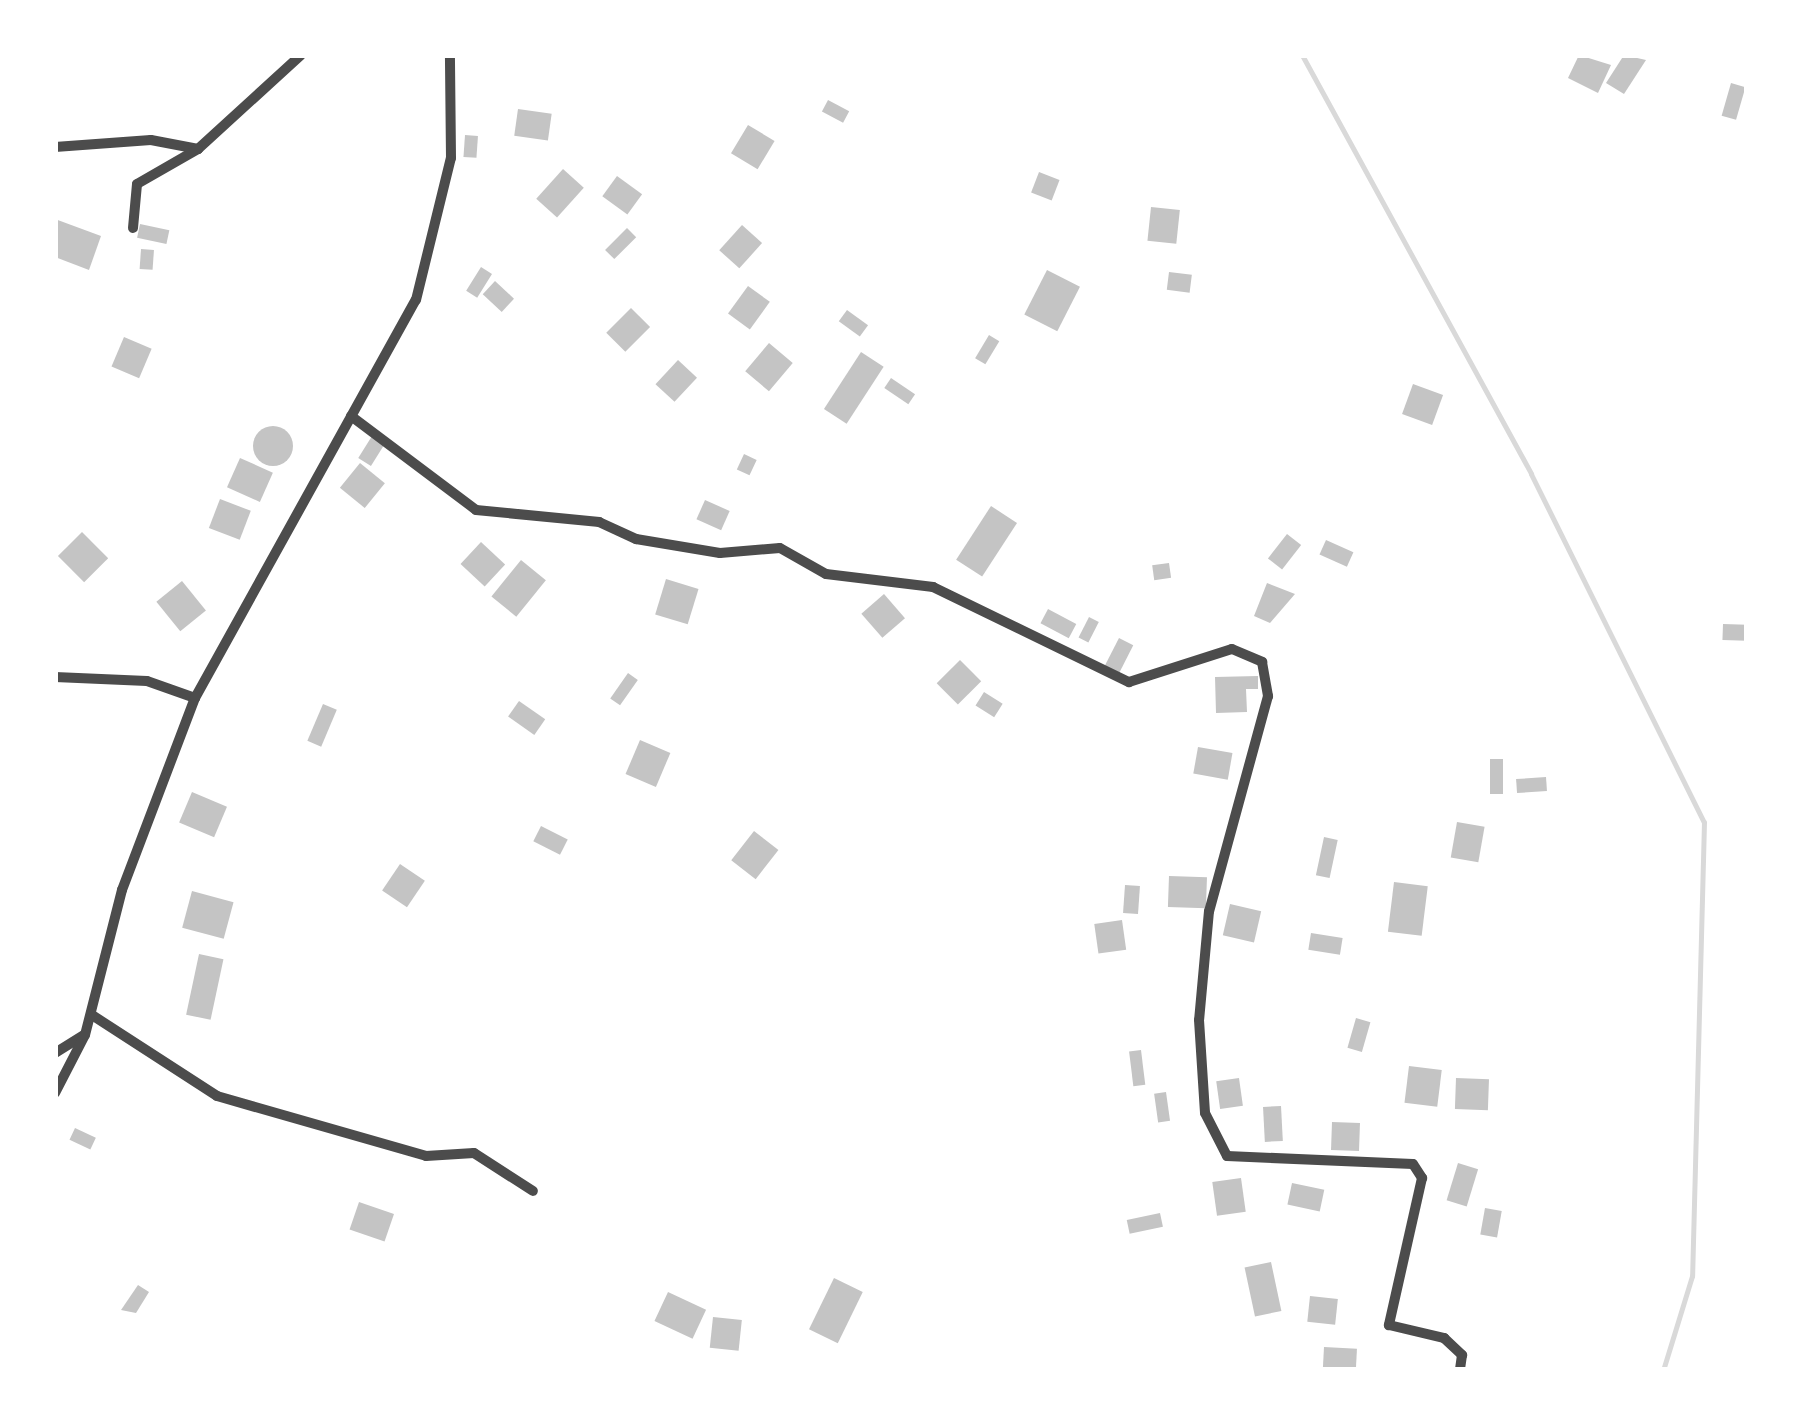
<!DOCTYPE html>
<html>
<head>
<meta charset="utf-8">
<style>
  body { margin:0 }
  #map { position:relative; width:1802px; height:1425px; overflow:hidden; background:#fff; font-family:"Public Sans",sans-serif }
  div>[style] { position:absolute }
  .stream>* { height:5px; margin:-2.5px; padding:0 2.5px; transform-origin:2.5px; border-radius:2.5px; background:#d9d9d9 }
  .building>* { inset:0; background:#c4c4c4; transform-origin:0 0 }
  .round { border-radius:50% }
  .minor>* { height:10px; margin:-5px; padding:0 5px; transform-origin:5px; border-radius:5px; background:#4c4c4c }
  span { translate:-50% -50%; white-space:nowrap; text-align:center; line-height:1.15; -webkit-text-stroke:8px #fff; paint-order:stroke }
  .frame { position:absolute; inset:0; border:58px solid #fff; pointer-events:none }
</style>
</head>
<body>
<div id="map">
  <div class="stream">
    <i style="left:1302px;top:55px;width:477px;rotate:61.3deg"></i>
    <i style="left:1531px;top:474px;width:389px;rotate:63.6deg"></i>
    <i style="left:1704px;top:822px;width:454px;rotate:91.5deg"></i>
    <i style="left:1692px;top:1276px;width:98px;rotate:107.1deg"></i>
  </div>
  <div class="building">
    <i style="clip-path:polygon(1579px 55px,1611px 65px,1598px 93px,1568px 78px)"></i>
    <i style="clip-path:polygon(1624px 55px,1646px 60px,1624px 94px,1606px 83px)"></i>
    <i style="left:1731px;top:83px;width:15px;height:34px;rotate:16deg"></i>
    <i style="left:828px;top:100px;width:24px;height:13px;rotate:28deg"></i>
    <i style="left:518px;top:109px;width:34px;height:27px;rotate:8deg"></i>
    <i style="left:748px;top:125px;width:31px;height:33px;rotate:31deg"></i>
    <i style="left:465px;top:135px;width:13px;height:22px;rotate:4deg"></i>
    <i style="left:563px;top:169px;width:28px;height:40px;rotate:42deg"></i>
    <i style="left:1039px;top:172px;width:22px;height:22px;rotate:21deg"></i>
    <i style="left:617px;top:176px;width:31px;height:25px;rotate:36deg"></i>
    <i style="left:1151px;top:207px;width:29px;height:34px;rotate:6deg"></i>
    <i style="clip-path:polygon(55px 219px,101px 236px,89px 270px,55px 257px)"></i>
    <i style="left:140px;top:224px;width:30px;height:14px;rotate:12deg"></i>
    <i style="left:742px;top:225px;width:27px;height:34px;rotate:42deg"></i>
    <i style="left:627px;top:228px;width:13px;height:31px;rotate:45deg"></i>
    <i style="left:141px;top:249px;width:13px;height:20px;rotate:4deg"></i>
    <i style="left:481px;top:267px;width:13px;height:28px;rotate:32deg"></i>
    <i style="left:1047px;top:270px;width:37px;height:50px;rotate:27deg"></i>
    <i style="left:1169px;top:272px;width:23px;height:18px;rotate:7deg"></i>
    <i style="left:495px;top:281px;width:26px;height:18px;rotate:43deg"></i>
    <i style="left:748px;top:286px;width:27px;height:34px;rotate:36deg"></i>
    <i style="left:631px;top:308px;width:27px;height:35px;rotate:45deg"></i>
    <i style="left:847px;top:310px;width:26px;height:14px;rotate:36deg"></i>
    <i style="left:989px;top:335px;width:12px;height:27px;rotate:31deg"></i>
    <i style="left:124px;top:337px;width:30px;height:32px;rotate:23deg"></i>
    <i style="left:769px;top:343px;width:31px;height:37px;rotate:40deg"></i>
    <i style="left:861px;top:352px;width:27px;height:68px;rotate:33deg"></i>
    <i style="left:678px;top:360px;width:26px;height:33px;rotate:43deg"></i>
    <i style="left:891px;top:378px;width:29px;height:12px;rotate:34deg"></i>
    <i style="left:1413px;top:384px;width:32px;height:32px;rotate:20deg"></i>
    <i class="round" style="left:253px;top:426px;width:40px;height:40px"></i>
    <i style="left:372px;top:436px;width:15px;height:26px;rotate:32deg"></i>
    <i style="left:744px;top:454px;width:14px;height:17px;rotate:25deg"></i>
    <i style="left:240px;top:458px;width:36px;height:32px;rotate:24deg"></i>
    <i style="left:360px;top:463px;width:32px;height:32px;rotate:39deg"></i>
    <i style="left:220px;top:499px;width:33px;height:31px;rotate:21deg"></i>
    <i style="left:705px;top:500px;width:27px;height:21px;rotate:24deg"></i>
    <i style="left:991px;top:506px;width:31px;height:64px;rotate:33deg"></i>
    <i style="left:82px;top:532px;width:37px;height:34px;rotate:45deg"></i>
    <i style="left:1287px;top:534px;width:18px;height:31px;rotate:38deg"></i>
    <i style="left:1326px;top:540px;width:30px;height:16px;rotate:24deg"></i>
    <i style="left:481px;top:542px;width:33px;height:30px;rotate:43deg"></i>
    <i style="left:521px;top:560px;width:32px;height:47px;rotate:39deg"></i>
    <i style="left:1169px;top:563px;width:15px;height:17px;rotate:82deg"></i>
    <i style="left:666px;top:579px;width:34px;height:37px;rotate:17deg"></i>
    <i style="left:182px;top:581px;width:38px;height:33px;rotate:51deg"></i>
    <i style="clip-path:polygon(1267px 583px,1295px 594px,1270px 623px,1254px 616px)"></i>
    <i style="left:884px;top:594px;width:32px;height:30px;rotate:49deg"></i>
    <i style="left:1048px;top:609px;width:32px;height:16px;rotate:28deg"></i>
    <i style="left:1089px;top:617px;width:11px;height:23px;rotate:27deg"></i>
    <i style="left:1723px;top:624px;width:24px;height:16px;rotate:2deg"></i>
    <i style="left:1119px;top:638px;width:16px;height:31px;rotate:27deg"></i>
    <i style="left:960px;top:660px;width:30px;height:33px;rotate:45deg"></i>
    <i style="left:628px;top:673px;width:12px;height:31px;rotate:35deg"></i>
    <i style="clip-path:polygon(1258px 676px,1258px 689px,1246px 689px,1247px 712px,1216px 713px,1215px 677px)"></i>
    <i style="left:984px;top:692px;width:22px;height:16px;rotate:32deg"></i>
    <i style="left:519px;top:701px;width:32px;height:19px;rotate:35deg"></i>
    <i style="left:323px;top:704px;width:15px;height:40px;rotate:23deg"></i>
    <i style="left:640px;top:740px;width:33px;height:37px;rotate:23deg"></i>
    <i style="left:1198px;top:747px;width:35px;height:27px;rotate:10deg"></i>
    <i style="left:1490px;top:759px;width:13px;height:35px"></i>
    <i style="left:1546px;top:777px;width:14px;height:30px;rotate:86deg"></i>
    <i style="left:192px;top:792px;width:38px;height:33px;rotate:23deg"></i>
    <i style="left:1457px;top:822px;width:28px;height:36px;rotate:10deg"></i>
    <i style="left:541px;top:826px;width:30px;height:17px;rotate:27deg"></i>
    <i style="left:754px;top:831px;width:31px;height:37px;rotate:38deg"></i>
    <i style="left:1324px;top:837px;width:14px;height:39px;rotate:12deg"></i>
    <i style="left:400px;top:864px;width:30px;height:32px;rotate:34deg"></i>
    <i style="left:1169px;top:876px;width:38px;height:31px;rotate:2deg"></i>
    <i style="left:1394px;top:882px;width:34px;height:50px;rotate:7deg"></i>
    <i style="left:1125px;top:885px;width:15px;height:28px;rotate:4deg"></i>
    <i style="left:192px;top:891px;width:43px;height:38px;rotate:15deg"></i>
    <i style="left:1230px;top:904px;width:32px;height:32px;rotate:13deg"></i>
    <i style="left:1122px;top:920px;width:30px;height:28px;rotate:82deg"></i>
    <i style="left:1311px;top:933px;width:32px;height:17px;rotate:9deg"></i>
    <i style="left:199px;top:954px;width:25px;height:62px;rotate:12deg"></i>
    <i style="left:1356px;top:1018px;width:15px;height:31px;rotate:16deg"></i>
    <i style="left:1141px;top:1050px;width:35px;height:12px;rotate:83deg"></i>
    <i style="left:1409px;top:1066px;width:33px;height:37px;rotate:7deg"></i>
    <i style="left:1239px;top:1078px;width:28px;height:23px;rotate:82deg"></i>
    <i style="left:1456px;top:1078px;width:33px;height:31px;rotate:2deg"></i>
    <i style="left:1166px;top:1092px;width:29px;height:12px;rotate:82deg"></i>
    <i style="left:1281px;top:1106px;width:35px;height:18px;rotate:87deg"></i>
    <i style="left:1332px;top:1122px;width:28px;height:28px;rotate:2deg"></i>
    <i style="left:75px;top:1128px;width:23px;height:13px;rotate:25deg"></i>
    <i style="left:1458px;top:1163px;width:21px;height:39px;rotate:17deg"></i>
    <i style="left:1241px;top:1178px;width:34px;height:29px;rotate:82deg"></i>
    <i style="left:1292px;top:1183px;width:33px;height:22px;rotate:12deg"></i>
    <i style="left:359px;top:1202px;width:37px;height:29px;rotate:19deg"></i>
    <i style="left:1485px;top:1208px;width:17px;height:27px;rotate:10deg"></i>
    <i style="left:1160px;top:1213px;width:14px;height:34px;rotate:78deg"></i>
    <i style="left:1271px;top:1262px;width:50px;height:27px;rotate:78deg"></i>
    <i style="left:834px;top:1278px;width:32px;height:57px;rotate:26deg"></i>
    <i style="clip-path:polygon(138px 1285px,149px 1292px,136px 1313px,121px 1310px)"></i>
    <i style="left:668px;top:1292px;width:42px;height:32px;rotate:25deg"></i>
    <i style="left:1310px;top:1296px;width:28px;height:26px;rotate:6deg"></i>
    <i style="left:713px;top:1317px;width:29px;height:31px;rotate:6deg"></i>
    <i style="left:1324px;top:1347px;width:33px;height:23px;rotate:3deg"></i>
  </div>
  <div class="minor">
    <i style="left:55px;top:147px;width:96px;rotate:-4.2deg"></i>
    <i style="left:151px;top:140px;width:48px;rotate:10.8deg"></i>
    <i style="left:198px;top:149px;width:139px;rotate:-42.4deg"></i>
    <i style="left:133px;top:228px;width:44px;rotate:-84.8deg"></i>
    <i style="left:137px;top:184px;width:70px;rotate:-29.8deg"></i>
    <i style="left:351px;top:416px;width:156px;rotate:36.9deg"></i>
    <i style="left:476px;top:510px;width:124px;rotate:5.6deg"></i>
    <i style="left:599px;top:522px;width:41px;rotate:24.7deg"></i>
    <i style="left:636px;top:539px;width:85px;rotate:9.5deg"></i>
    <i style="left:720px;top:553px;width:60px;rotate:-4.8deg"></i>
    <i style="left:780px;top:548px;width:53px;rotate:29.5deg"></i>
    <i style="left:826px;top:574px;width:108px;rotate:6.9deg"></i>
    <i style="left:933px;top:587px;width:218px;rotate:25.9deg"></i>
    <i style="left:1129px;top:682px;width:108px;rotate:-17.8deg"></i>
    <i style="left:1232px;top:649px;width:33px;rotate:23deg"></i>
    <i style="left:1262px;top:662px;width:35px;rotate:80deg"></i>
    <i style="left:1268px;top:696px;width:223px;rotate:105.3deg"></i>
    <i style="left:1209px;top:911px;width:109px;rotate:95.2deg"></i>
    <i style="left:1199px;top:1020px;width:93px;rotate:86.3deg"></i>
    <i style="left:1205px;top:1113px;width:48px;rotate:62.9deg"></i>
    <i style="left:1227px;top:1156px;width:186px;rotate:2.5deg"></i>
    <i style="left:1413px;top:1164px;width:17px;rotate:57deg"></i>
    <i style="left:1422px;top:1178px;width:151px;rotate:102.7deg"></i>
    <i style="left:1389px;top:1325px;width:57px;rotate:13.3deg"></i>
    <i style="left:1444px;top:1338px;width:25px;rotate:43deg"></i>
    <i style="left:1462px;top:1355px;width:15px;rotate:98deg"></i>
    <i style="left:55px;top:677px;width:92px;rotate:2.5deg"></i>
    <i style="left:147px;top:681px;width:51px;rotate:19.5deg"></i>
    <i style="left:92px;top:1015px;width:149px;rotate:32.9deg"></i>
    <i style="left:217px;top:1096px;width:217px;rotate:16deg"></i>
    <i style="left:426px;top:1156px;width:48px;rotate:-3.6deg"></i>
    <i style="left:474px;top:1153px;width:70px;rotate:32.8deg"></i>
    <i style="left:55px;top:1053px;width:34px;rotate:-32deg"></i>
    <i style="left:55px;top:1093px;width:65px;rotate:-62.7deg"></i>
    <i style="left:85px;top:1035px;width:150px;rotate:-75.7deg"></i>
    <i style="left:122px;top:890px;width:205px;rotate:-69.2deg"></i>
    <i style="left:195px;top:698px;width:455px;rotate:-61deg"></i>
    <i style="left:416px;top:300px;width:146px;rotate:-76.2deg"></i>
    <i style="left:451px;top:158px;width:103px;rotate:-90.6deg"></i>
  </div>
  <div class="frame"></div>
</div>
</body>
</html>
